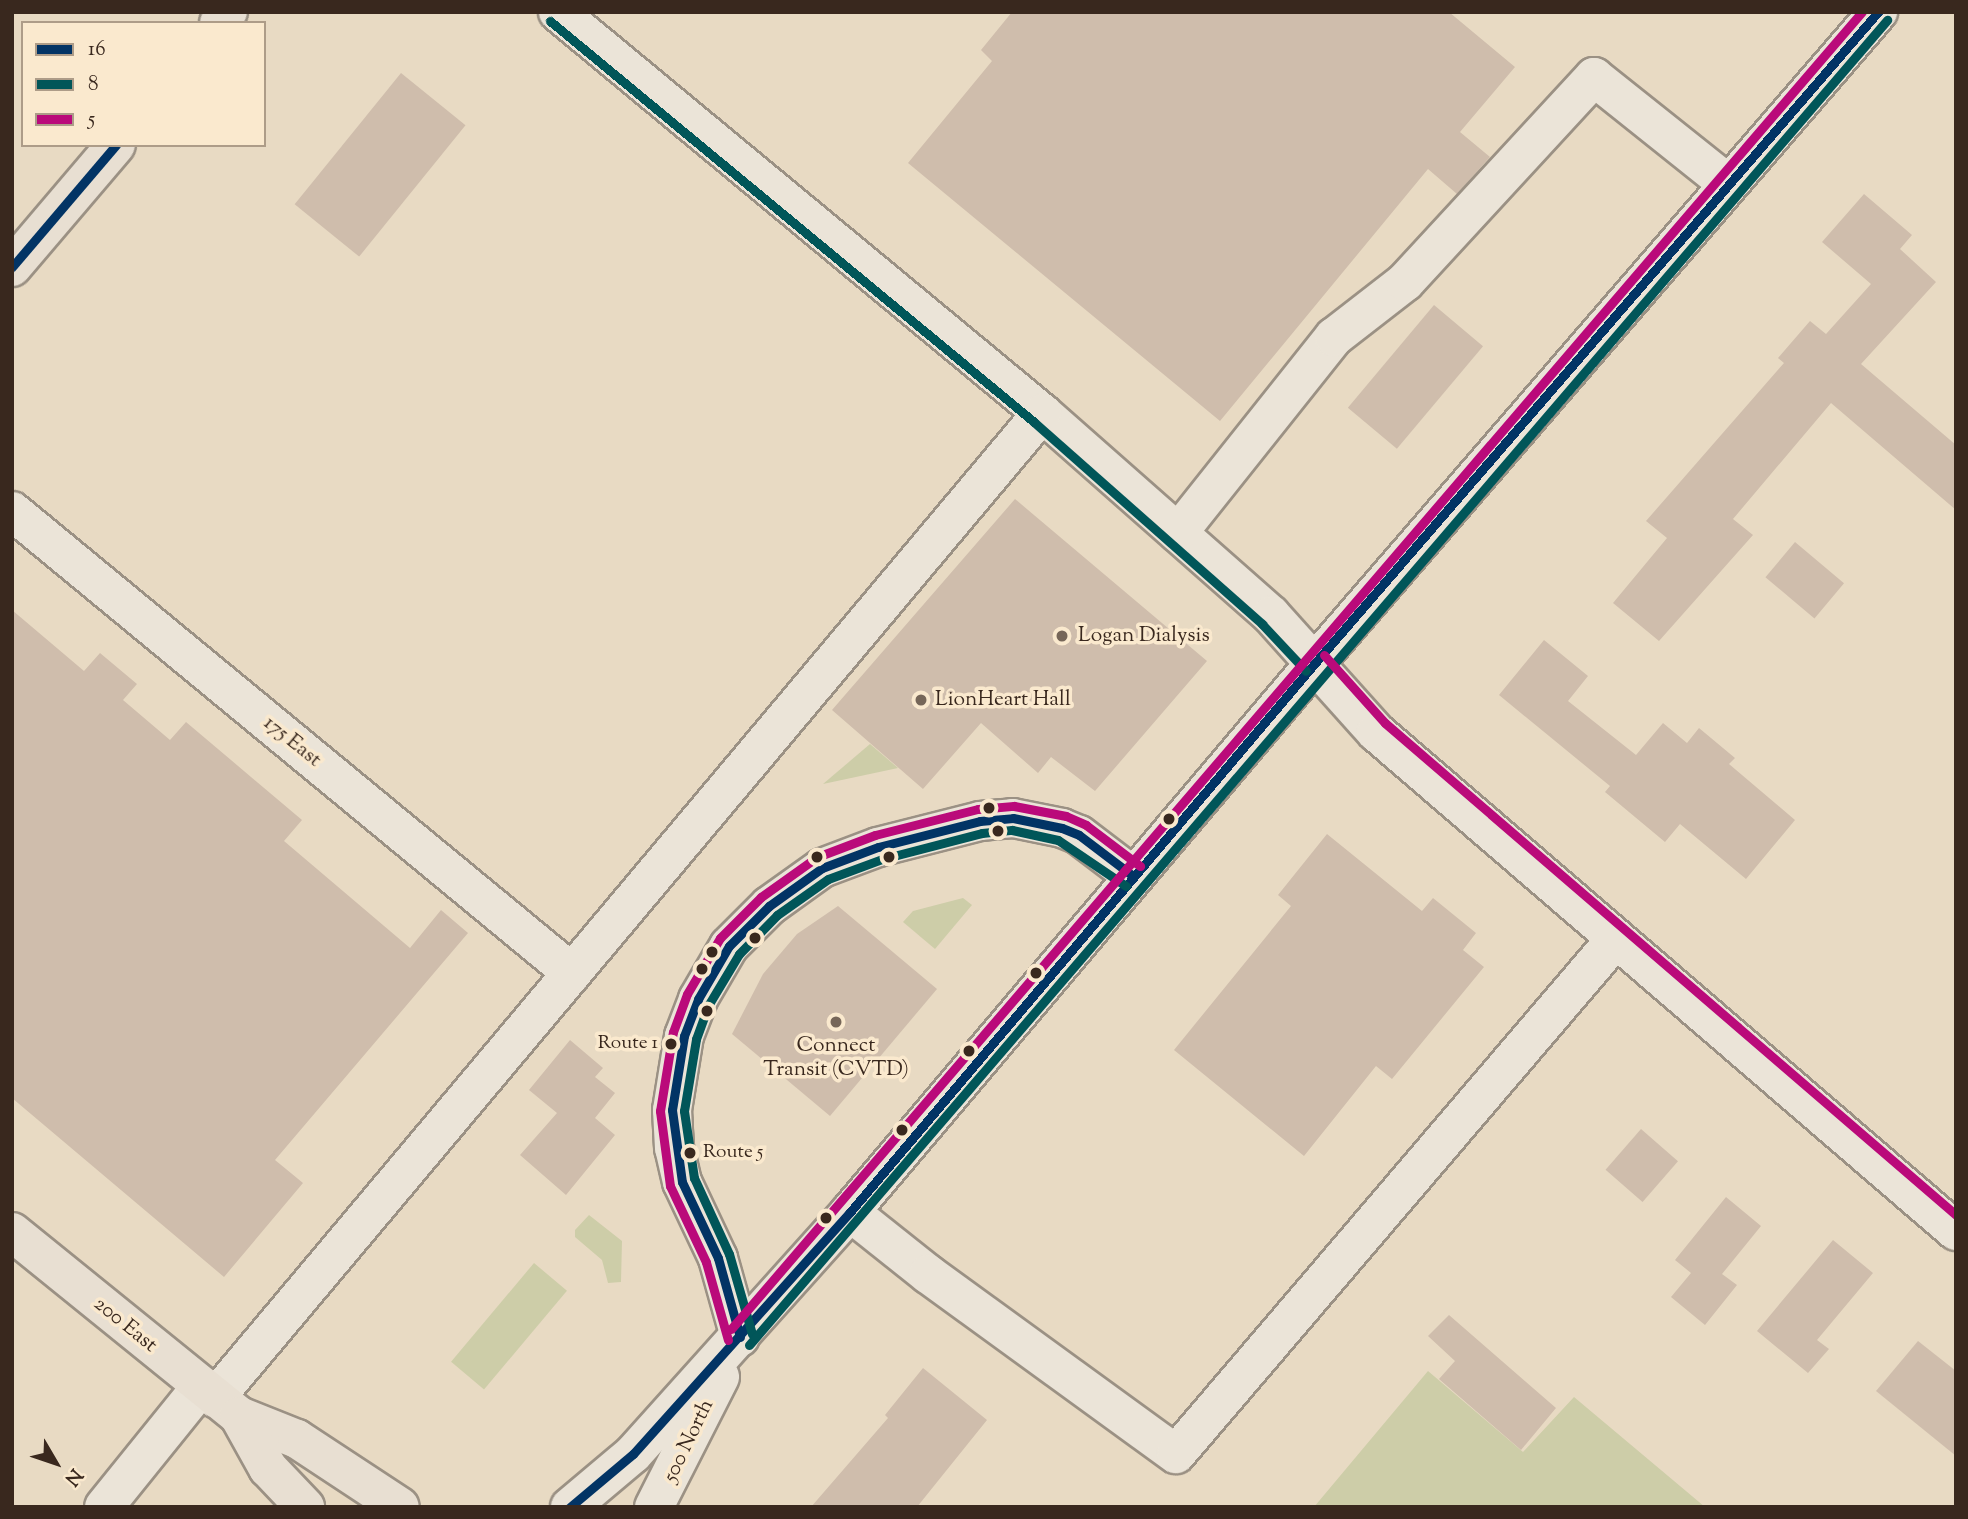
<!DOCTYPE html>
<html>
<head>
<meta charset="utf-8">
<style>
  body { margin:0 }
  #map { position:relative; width:1968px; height:1519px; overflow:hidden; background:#e8dac3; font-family:"Sorts Mill Goudy",serif }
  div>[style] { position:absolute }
  .green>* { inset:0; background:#cdcda8; transform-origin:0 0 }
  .building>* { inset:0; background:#cfbdac; transform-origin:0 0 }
  .roads { filter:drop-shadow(2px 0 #9b9184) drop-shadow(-2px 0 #9b9184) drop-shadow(0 2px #9b9184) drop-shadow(0 -2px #9b9184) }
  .minor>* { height:38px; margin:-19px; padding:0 19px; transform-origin:19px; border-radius:19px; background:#ebe4d8 }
  .major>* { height:38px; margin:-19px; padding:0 19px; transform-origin:19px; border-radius:19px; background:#e8dfd2 }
  .bus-1>* { height:9px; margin:-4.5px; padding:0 4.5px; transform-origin:4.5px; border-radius:4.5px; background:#023465 }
  .bus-2>* { height:9px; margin:-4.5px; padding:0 4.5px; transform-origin:4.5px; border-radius:4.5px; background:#015659 }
  .bus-3>* { height:9px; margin:-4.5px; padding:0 4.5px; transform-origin:4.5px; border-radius:4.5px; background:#ba0a7a }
  .dots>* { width:19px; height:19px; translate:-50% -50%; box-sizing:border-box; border:4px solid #fae9ce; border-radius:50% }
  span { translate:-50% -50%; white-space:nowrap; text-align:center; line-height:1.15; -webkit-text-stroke:7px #fae9ce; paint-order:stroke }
  .bus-label { font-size:19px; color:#39281e }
  .right { translate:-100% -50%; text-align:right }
  .left { translate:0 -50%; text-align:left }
  .poi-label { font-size:21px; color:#39281e }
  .street-label { font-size:21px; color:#39281e }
  .frame { position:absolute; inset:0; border:14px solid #39281e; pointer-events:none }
  .legend { position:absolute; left:21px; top:21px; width:245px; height:126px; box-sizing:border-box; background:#fae9ce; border:2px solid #ad9c88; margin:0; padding:9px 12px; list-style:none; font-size:21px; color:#39281e }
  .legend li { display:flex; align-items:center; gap:14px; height:35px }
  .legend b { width:35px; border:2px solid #ad9c88 }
  .north { position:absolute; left:21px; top:1428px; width:70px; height:70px; -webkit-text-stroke:5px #fae9ce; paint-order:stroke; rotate:129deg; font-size:19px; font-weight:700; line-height:28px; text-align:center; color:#39281e }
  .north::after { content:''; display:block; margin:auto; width:24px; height:32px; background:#39281e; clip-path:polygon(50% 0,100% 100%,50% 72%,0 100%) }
</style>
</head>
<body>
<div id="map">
  <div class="green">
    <i style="clip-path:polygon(870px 744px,898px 768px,823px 784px)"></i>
    <i style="clip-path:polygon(963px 898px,972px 905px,935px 949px,903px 922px,913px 911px)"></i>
    <i style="clip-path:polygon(589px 1215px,622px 1241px,621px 1282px,608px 1283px,602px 1260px,575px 1237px,575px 1230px)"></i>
    <i style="left:534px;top:1263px;width:43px;height:129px;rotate:40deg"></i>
    <i style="clip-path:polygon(1428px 1371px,1523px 1452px,1574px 1397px,1705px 1507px,1314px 1507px)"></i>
  </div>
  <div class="building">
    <i style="clip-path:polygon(1012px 12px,1449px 12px,1515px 67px,1460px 132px,1490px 157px,1457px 194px,1428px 169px,1220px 421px,908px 163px,992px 61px,981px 50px)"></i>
    <i style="left:401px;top:73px;width:83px;height:169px;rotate:39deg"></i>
    <i style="clip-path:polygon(1864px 194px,1912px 235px,1900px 249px,1936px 282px,1861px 364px,1956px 445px,1956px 510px,1831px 403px,1733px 519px,1753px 535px,1659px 641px,1613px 603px,1667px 538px,1646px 521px,1784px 363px,1778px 358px,1810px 321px,1826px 334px,1871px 284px,1822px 242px)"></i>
    <i style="left:1434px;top:305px;width:64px;height:134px;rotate:40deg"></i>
    <i style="clip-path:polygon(1015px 499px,1207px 661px,1095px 791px,1051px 757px,1038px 773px,981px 723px,923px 789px,832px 710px)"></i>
    <i style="left:1795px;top:542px;width:64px;height:46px;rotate:40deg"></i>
    <i style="clip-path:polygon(12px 610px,84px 671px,100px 653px,137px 684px,123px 700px,170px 740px,186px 722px,302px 820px,284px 841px,410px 948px,441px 910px,468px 933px,275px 1160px,303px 1183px,224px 1277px,12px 1098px)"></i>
    <i style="clip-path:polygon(1544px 640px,1588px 676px,1568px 701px,1636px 755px,1663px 723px,1687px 743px,1699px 728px,1735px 758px,1729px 764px,1795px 820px,1746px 879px,1680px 824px,1665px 842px,1605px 792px,1610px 786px,1499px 695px)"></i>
    <i style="clip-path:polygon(1327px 834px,1422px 911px,1433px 898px,1476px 933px,1463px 950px,1484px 967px,1392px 1079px,1376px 1066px,1304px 1156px,1174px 1050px,1291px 906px,1278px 895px)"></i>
    <i style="clip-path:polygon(838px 906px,937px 989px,830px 1116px,732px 1034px,763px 974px,797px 934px)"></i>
    <i style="clip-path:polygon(570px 1040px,603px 1068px,595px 1077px,615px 1093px,595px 1118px,615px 1135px,566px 1195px,520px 1155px,557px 1113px,529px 1090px)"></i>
    <i style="left:1641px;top:1129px;width:49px;height:54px;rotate:41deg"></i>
    <i style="clip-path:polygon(1726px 1197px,1761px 1226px,1722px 1274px,1737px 1285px,1705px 1325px,1671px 1297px,1691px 1273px,1675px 1260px)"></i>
    <i style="clip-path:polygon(1833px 1240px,1873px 1273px,1817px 1340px,1829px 1349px,1808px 1373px,1757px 1331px)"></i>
    <i style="clip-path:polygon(1449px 1315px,1556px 1408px,1521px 1450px,1439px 1379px,1455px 1361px,1428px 1336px)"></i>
    <i style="clip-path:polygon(1918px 1341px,1956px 1371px,1956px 1456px,1876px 1391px)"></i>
    <i style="clip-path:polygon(923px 1368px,987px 1420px,917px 1507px,811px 1507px,888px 1418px,885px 1415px)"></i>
  </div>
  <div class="roads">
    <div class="minor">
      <i style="left:558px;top:12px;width:629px;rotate:39.64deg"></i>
      <i style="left:1042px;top:413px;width:305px;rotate:41.4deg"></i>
      <i style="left:1271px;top:615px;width:157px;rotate:48.1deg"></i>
      <i style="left:1376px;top:732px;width:765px;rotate:40.71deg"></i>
      <i style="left:12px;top:511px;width:726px;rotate:39.52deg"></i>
      <i style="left:1178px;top:533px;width:251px;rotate:-51.5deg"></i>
      <i style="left:1334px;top:337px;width:90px;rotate:-37.8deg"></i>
      <i style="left:1405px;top:282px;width:279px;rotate:-47.3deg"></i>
      <i style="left:1594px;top:77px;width:171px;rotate:38.6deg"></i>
      <i style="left:850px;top:1212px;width:100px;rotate:38.5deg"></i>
      <i style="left:928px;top:1274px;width:306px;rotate:36deg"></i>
      <i style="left:1176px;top:1454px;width:675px;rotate:-49.51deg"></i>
      <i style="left:740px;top:1337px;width:82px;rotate:-105.6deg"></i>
      <i style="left:718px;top:1258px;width:84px;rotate:-115.3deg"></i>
      <i style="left:682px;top:1182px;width:35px;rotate:-103deg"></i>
      <i style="left:674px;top:1148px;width:38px;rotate:-93deg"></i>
      <i style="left:672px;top:1110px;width:75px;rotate:-80.8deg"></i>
      <i style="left:684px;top:1036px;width:40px;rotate:-69deg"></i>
      <i style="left:698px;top:999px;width:61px;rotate:-59.7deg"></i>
      <i style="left:729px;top:946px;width:57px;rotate:-45deg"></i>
      <i style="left:769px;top:906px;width:65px;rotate:-35.6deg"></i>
      <i style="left:822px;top:868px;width:60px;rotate:-20.6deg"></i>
      <i style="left:878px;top:847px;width:105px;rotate:-14.3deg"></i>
      <i style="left:980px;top:821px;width:33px;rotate:-5deg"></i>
      <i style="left:1013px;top:818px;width:50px;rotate:11.5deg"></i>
      <i style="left:1062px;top:828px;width:18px;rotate:22deg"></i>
      <i style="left:1079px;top:835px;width:68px;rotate:37.2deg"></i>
      <i style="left:215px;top:1398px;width:1286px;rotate:-49.98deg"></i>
      <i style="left:104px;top:1507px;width:154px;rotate:-51.1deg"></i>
      <i style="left:570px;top:1507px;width:82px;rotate:-40.1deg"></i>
      <i style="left:633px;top:1454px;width:325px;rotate:-48.1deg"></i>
      <i style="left:850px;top:1212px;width:719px;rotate:-49.74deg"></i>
      <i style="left:1315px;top:663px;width:861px;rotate:-49.15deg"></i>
      <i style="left:654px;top:1507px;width:146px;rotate:-63.1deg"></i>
    </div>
    <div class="major">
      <i style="left:219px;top:23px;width:14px;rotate:-51deg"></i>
      <i style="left:12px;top:267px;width:160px;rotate:-49.6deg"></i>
      <i style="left:12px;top:1232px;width:292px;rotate:39deg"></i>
      <i style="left:239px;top:1416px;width:62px;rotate:21.6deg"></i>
      <i style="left:297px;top:1439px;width:123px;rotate:33.4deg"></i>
      <i style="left:239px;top:1416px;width:60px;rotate:60.9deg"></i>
      <i style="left:268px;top:1468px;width:54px;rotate:46.5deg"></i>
    </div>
  </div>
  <div class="bus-1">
    <i style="left:12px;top:267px;width:160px;rotate:-49.6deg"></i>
    <i style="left:740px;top:1337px;width:82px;rotate:-105.6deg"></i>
    <i style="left:718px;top:1258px;width:84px;rotate:-115.3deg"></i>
    <i style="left:682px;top:1182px;width:73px;rotate:-97.9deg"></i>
    <i style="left:672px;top:1110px;width:75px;rotate:-80.8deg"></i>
    <i style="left:684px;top:1036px;width:40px;rotate:-69deg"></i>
    <i style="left:698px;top:999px;width:61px;rotate:-59.7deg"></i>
    <i style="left:729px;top:946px;width:57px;rotate:-45deg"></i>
    <i style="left:769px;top:906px;width:65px;rotate:-35.6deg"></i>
    <i style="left:822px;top:868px;width:60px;rotate:-20.6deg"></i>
    <i style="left:878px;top:847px;width:105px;rotate:-14.3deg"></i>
    <i style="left:980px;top:821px;width:33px;rotate:-5deg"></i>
    <i style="left:1013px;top:818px;width:50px;rotate:11.5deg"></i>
    <i style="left:1062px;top:828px;width:18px;rotate:22deg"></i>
    <i style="left:1079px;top:835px;width:68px;rotate:37.2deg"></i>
    <i style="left:570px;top:1507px;width:82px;rotate:-40.1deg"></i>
    <i style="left:633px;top:1454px;width:325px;rotate:-48.1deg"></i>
    <i style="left:850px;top:1212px;width:719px;rotate:-49.74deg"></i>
    <i style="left:1315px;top:663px;width:861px;rotate:-49.15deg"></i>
  </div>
  <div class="bus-2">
    <i style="left:550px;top:21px;width:629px;rotate:39.64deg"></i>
    <i style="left:1034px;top:422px;width:305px;rotate:41.5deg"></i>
    <i style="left:1262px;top:624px;width:64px;rotate:46.9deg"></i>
    <i style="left:752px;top:1334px;width:83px;rotate:-106deg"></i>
    <i style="left:729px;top:1254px;width:84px;rotate:-114.7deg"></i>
    <i style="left:694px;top:1178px;width:68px;rotate:-98.5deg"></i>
    <i style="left:684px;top:1111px;width:73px;rotate:-80.5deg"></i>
    <i style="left:696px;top:1039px;width:37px;rotate:-70deg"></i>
    <i style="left:709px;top:1004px;width:58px;rotate:-59deg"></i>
    <i style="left:739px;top:954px;width:54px;rotate:-45.7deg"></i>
    <i style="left:777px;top:915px;width:62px;rotate:-35.2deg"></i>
    <i style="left:828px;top:879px;width:58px;rotate:-20.3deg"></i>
    <i style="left:882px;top:859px;width:103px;rotate:-14.6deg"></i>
    <i style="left:982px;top:833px;width:30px;rotate:-6deg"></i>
    <i style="left:1012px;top:830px;width:47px;rotate:12.3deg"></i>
    <i style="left:1058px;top:840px;width:82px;rotate:34.1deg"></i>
    <i style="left:749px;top:1345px;width:1747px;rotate:-49.34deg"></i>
  </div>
  <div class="bus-3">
    <i style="left:1324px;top:655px;width:91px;rotate:48.1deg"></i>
    <i style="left:1385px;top:723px;width:754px;rotate:40.75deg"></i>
    <i style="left:731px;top:1329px;width:1736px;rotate:-49.35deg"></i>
    <i style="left:728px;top:1340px;width:81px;rotate:-105.8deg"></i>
    <i style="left:706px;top:1262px;width:84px;rotate:-115.3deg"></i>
    <i style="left:670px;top:1186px;width:76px;rotate:-97.6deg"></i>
    <i style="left:660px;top:1111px;width:80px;rotate:-80.7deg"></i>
    <i style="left:673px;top:1032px;width:40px;rotate:-69.8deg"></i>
    <i style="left:687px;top:994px;width:65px;rotate:-59.5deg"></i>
    <i style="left:720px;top:938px;width:58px;rotate:-45deg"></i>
    <i style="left:761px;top:897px;width:69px;rotate:-35.5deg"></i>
    <i style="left:817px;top:857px;width:62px;rotate:-20.8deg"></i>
    <i style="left:875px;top:835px;width:106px;rotate:-14.2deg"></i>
    <i style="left:978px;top:809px;width:36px;rotate:-5deg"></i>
    <i style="left:1014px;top:806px;width:53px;rotate:10.9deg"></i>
    <i style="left:1066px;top:816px;width:22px;rotate:24deg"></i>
    <i style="left:1086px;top:825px;width:68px;rotate:37.2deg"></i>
  </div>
  <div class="dots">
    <i style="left:1062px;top:636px;background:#766658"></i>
    <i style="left:921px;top:700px;background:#766658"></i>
    <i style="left:989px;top:808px;background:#39281e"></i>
    <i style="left:1169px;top:819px;background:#39281e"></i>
    <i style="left:998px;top:831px;background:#39281e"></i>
    <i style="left:817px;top:857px;background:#39281e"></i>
    <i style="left:889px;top:857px;background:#39281e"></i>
    <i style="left:755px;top:938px;background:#39281e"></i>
    <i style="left:712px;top:952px;background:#39281e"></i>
    <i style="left:702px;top:969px;background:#39281e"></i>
    <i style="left:1036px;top:973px;background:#39281e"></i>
    <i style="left:707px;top:1011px;background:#39281e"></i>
    <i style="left:836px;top:1022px;background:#766658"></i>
    <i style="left:671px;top:1044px;background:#39281e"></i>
    <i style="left:969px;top:1051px;background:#39281e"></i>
    <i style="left:902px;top:1130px;background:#39281e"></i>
    <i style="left:690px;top:1153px;background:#39281e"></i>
    <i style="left:826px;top:1218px;background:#39281e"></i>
  </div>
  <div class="bus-label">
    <span class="right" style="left:658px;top:1044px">Route 1</span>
    <span class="left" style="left:703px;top:1153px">Route 5</span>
  </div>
  <div class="poi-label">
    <span class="left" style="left:1078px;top:636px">Logan Dialysis</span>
    <span class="left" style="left:935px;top:700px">LionHeart Hall</span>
    <span style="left:836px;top:1058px">Connect<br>Transit (CVTD)</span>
  </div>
  <div class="street-label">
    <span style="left:292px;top:742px;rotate:39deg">175 East</span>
    <span style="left:125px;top:1325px;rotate:39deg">200 East</span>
    <span style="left:689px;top:1441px;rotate:-64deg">500 North</span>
  </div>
  <div class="frame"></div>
  <ul class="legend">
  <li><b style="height:9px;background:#023465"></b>16</li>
  <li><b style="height:9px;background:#015659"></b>8</li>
  <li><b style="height:9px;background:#ba0a7a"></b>5</li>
  </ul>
  <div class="north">N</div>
</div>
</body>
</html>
